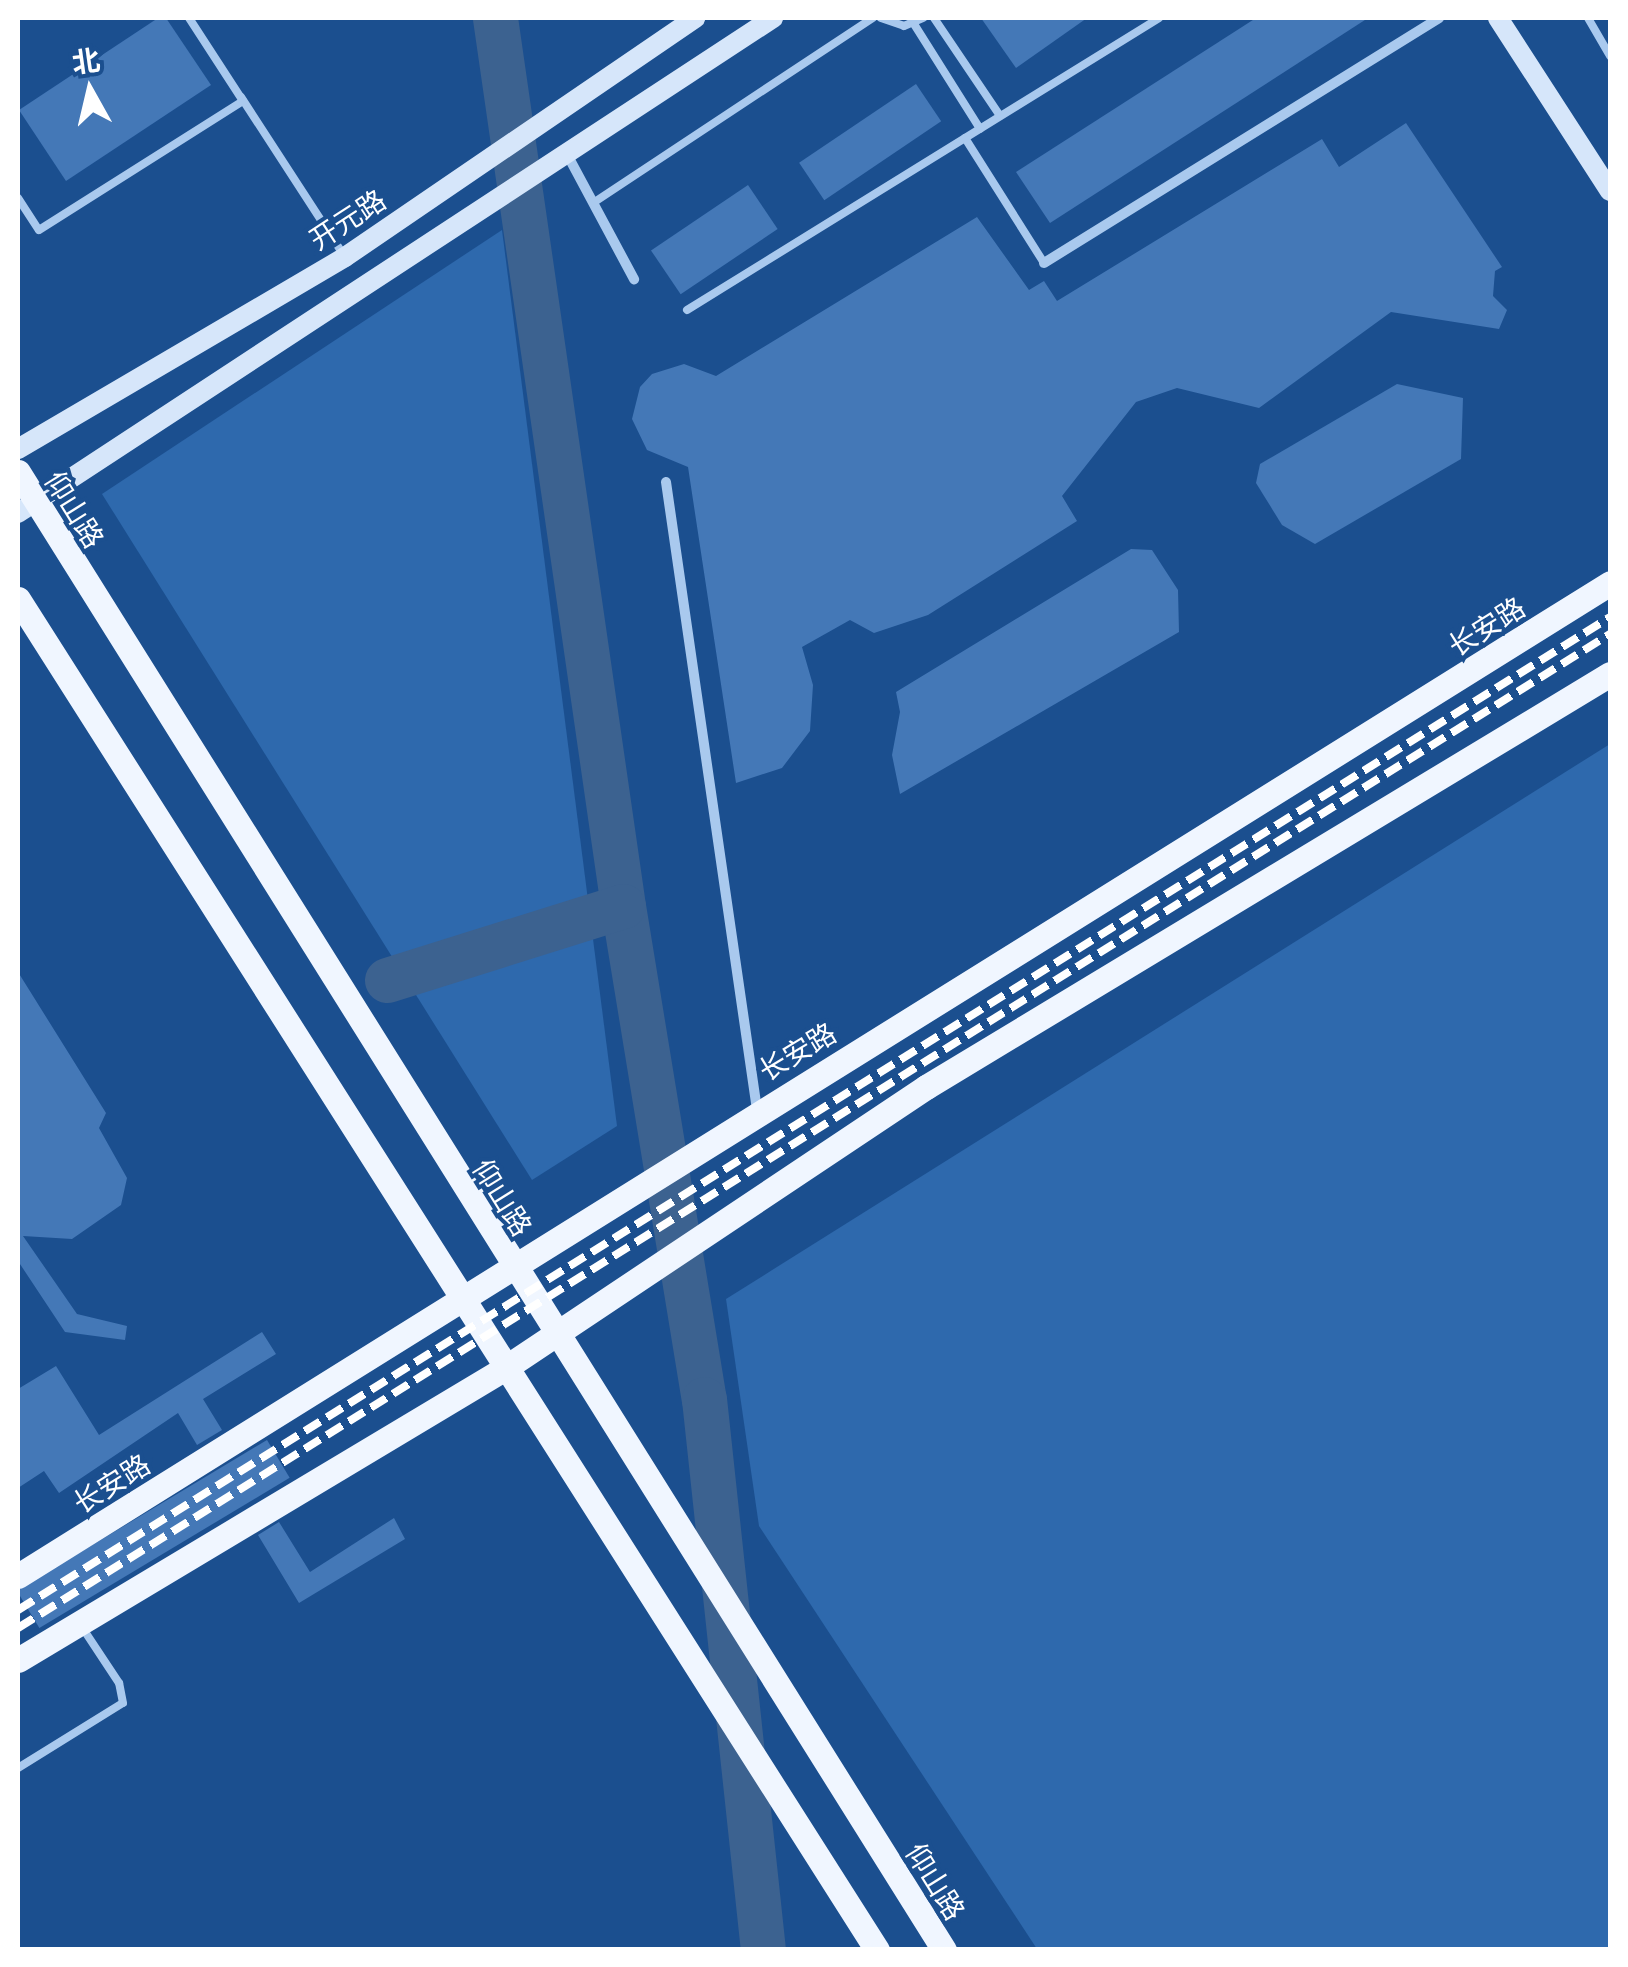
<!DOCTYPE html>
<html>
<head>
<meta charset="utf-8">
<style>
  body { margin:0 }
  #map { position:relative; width:1628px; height:1967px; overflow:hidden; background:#1b4f8f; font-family:"Noto Sans","Noto Sans SC",sans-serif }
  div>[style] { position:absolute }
  .green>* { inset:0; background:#2e69ad }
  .river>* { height:45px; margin:-22.5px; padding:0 22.5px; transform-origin:22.5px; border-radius:22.5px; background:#3c6290 }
  .building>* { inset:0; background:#4478b7; transform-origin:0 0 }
  .lane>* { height:8px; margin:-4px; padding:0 4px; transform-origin:4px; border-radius:4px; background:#a9c9ee }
  .street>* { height:10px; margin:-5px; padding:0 5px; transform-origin:5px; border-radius:5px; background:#a9c9ee }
  .secondary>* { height:20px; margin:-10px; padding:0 10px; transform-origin:10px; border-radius:10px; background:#d6e6fa }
  .primary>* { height:25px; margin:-12.5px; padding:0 12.5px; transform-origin:12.5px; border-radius:12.5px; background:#f0f6ff }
  .rail>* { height:8px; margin-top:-4px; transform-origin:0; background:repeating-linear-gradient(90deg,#fff 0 18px,transparent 0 26px) }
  span { translate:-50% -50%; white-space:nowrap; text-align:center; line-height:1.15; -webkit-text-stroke:8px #1b4f8f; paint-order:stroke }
  .street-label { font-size:28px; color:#fff }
  .frame { position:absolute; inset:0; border:20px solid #fff; pointer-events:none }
  .north { position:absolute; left:40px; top:40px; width:100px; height:100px; -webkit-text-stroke:8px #1b4f8f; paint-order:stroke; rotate:352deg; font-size:28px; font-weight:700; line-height:40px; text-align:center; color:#fff }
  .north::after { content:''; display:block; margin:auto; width:35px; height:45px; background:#fff; clip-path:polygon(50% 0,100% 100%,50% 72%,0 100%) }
</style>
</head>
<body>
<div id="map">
  <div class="green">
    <i style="clip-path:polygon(502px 230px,617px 1126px,532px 1180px,102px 494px)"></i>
    <i style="clip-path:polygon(1610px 744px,1610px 1949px,1037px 1949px,759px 1526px,726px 1299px)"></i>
  </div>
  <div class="river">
    <i style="left:495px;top:18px;width:897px;rotate:81.8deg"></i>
    <i style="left:623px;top:906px;width:500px;rotate:80.7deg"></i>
    <i style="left:704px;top:1399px;width:554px;rotate:83.89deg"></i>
    <i style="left:387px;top:980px;width:247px;rotate:-17.4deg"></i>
  </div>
  <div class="building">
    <i style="clip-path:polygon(158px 18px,166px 18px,211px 85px,66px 181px,19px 110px)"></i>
    <i style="clip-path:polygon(981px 18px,1087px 18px,1016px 68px)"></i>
    <i style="clip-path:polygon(1256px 18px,1368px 18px,1050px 223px,1016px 172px)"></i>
    <i style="left:916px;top:84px;width:45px;height:141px;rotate:56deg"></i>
    <i style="clip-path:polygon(1406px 123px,1502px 267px,1495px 271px,1493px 296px,1507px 310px,1499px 329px,1391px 312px,1259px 408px,1177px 388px,1136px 402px,1062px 496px,1077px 521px,928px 615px,874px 633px,850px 620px,802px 647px,813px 685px,810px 731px,782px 768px,736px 783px,688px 467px,647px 450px,632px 419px,640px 387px,652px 374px,684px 364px,716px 376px,977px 217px,1029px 290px,1044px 281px,1057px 301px,1322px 139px,1339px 167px)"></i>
    <i style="left:748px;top:185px;width:53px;height:117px;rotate:56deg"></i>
    <i style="clip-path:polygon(1397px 384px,1463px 398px,1461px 459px,1315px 544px,1282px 525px,1256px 483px,1260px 464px)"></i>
    <i style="clip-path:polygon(1131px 549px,1152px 550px,1178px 590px,1179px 632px,900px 794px,892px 755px,900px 712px,896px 692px)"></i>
    <i style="clip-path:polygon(18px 972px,106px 1113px,99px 1128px,127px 1178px,121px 1205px,72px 1239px,23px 1236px,77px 1314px,127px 1326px,125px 1340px,65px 1332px,18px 1261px)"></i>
    <i style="clip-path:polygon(262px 1332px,276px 1354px,203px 1399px,222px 1430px,197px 1445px,178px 1413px,59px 1493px,44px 1471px,18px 1488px,18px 1389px,56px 1366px,99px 1435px)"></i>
    <i style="left:267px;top:1440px;width:44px;height:292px;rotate:59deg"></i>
    <i style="clip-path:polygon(394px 1518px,405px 1539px,299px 1603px,258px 1535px,279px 1522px,310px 1572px)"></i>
  </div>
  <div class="lane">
    <i style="left:881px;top:18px;width:24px;rotate:19deg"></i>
    <i style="left:904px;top:26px;width:21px;rotate:-23deg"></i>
    <i style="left:934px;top:18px;width:118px;rotate:56deg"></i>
    <i style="left:1588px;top:18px;width:44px;rotate:59.9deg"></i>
    <i style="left:914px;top:24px;width:124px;rotate:57.8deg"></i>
    <i style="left:241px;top:97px;width:191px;rotate:57deg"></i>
    <i style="left:965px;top:138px;width:148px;rotate:57.7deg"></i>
    <i style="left:18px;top:198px;width:38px;rotate:57deg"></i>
    <i style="left:39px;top:230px;width:241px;rotate:-32.3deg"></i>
    <i style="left:243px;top:101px;width:99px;rotate:-123deg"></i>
    <i style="left:593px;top:203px;width:336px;rotate:-33.5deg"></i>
    <i style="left:687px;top:310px;width:555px;rotate:-31.74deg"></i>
    <i style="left:18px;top:1768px;width:123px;rotate:-31.8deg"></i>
    <i style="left:123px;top:1703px;width:20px;rotate:-101deg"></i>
    <i style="left:119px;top:1683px;width:67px;rotate:-123.5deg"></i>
  </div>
  <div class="street">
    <i style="left:568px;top:156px;width:140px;rotate:61.8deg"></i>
    <i style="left:1044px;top:263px;width:465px;rotate:-31.8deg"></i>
    <i style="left:666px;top:482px;width:635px;rotate:81.75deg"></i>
  </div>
  <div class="secondary">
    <i style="left:1498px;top:18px;width:206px;rotate:57.1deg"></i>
    <i style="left:18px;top:449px;width:379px;rotate:-30.4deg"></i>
    <i style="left:345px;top:257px;width:424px;rotate:-34.3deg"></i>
    <i style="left:18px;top:513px;width:903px;rotate:-33.25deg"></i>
  </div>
  <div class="primary">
    <i style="left:18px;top:472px;width:1744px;rotate:57.93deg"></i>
    <i style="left:18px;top:599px;width:1601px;rotate:57.55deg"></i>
    <i style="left:18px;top:1576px;width:1876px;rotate:-31.95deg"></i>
    <i style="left:18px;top:1660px;width:564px;rotate:-30.93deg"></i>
    <i style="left:502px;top:1370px;width:510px;rotate:-33.72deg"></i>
    <i style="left:926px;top:1087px;width:799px;rotate:-31.12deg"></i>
  </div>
  <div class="rail">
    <i style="left:18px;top:1610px;width:1876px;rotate:-31.95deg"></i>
    <i style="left:18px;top:1628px;width:1877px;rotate:-31.98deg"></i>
  </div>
  <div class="street-label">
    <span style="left:347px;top:219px;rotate:-33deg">开元路</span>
    <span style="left:75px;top:509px;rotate:58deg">仰山路</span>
    <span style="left:1486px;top:626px;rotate:-32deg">长安路</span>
    <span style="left:797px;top:1051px;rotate:-31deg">长安路</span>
    <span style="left:503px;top:1197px;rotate:58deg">仰山路</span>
    <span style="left:111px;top:1483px;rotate:-32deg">长安路</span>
    <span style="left:936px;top:1881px;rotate:58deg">仰山路</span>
  </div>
  <div class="frame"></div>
  <div class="north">北</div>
</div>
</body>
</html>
